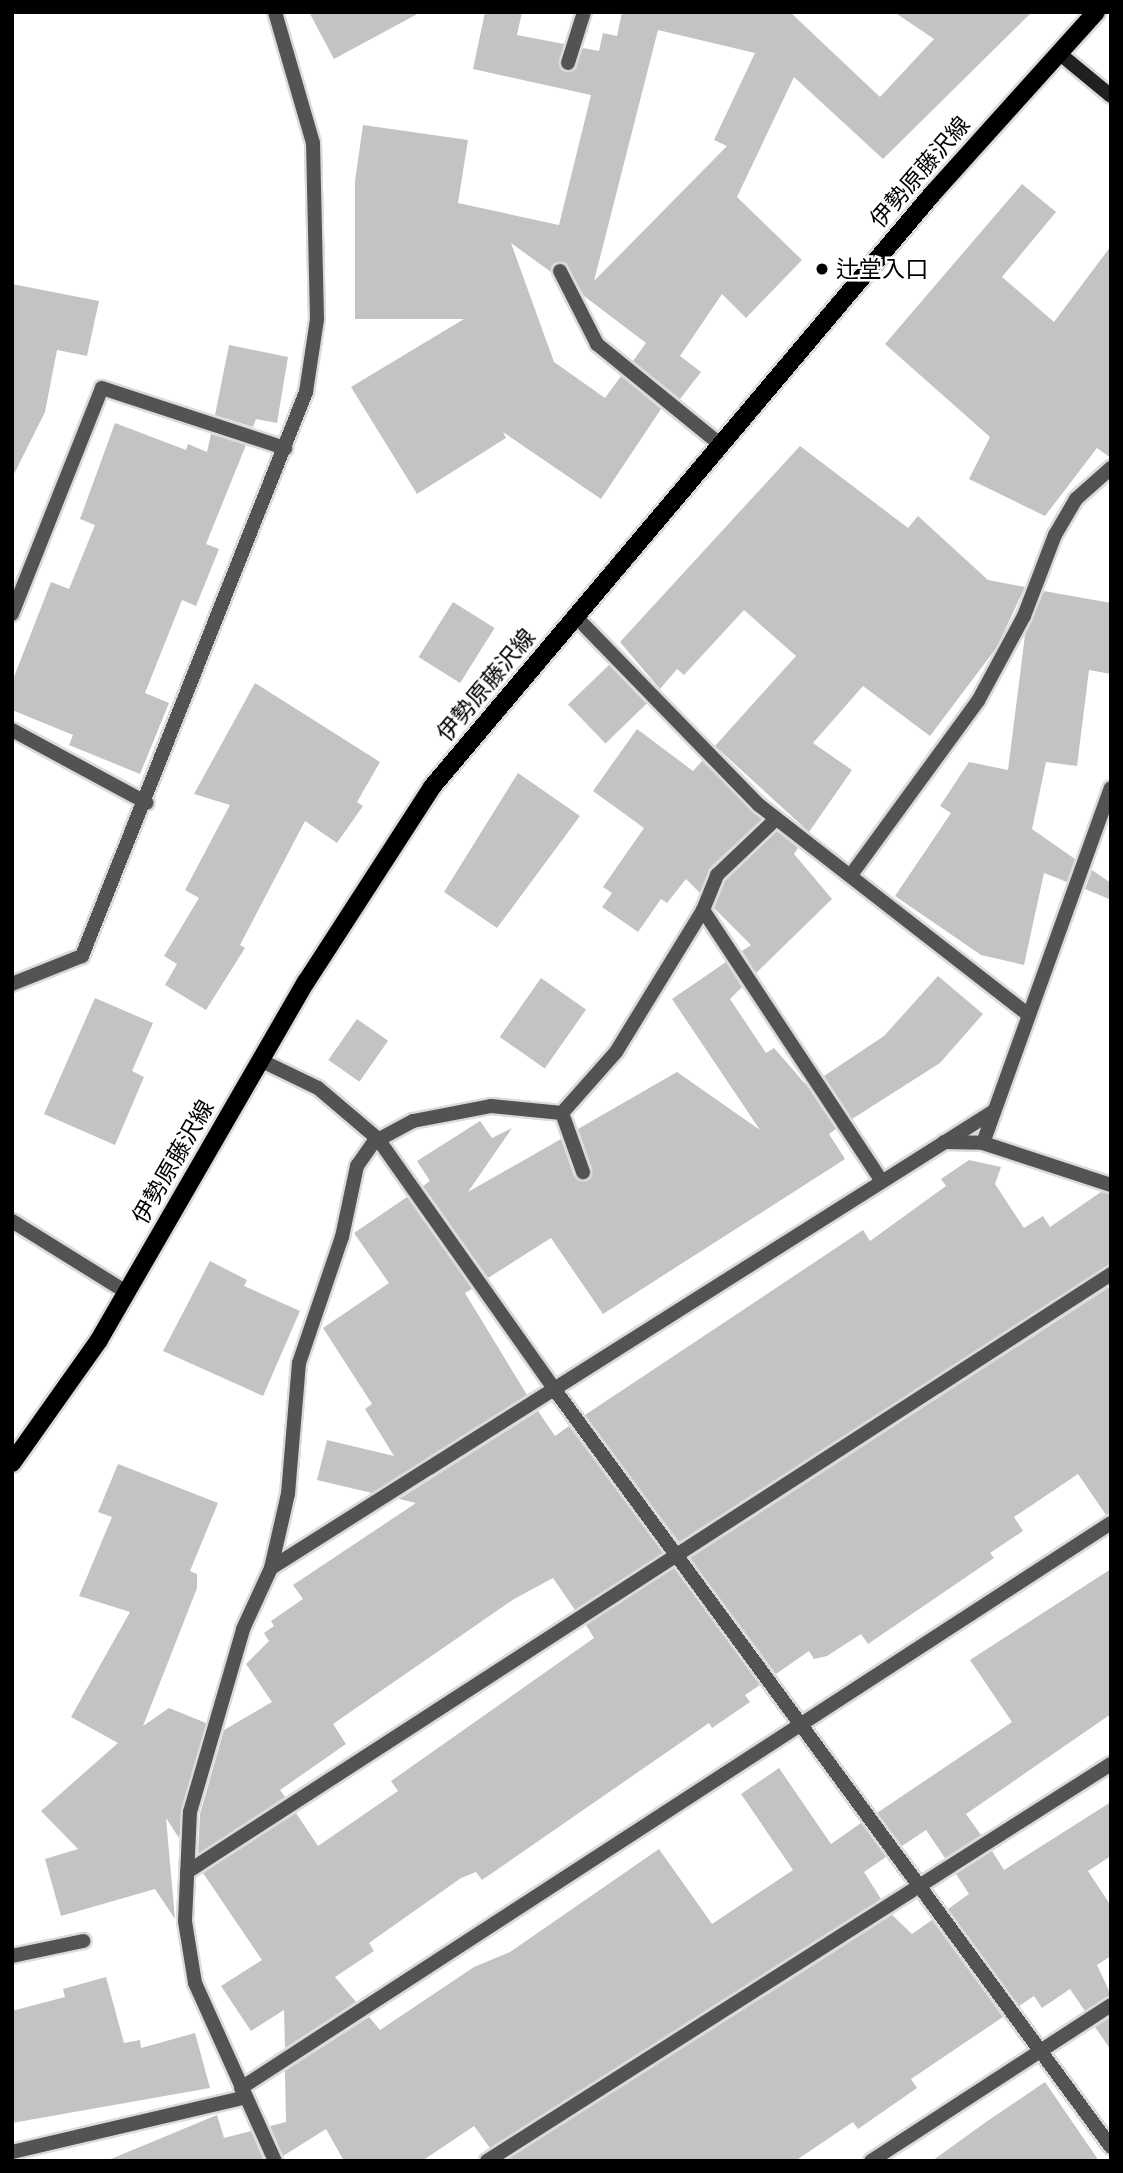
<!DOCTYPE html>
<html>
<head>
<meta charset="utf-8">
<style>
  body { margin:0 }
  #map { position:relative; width:1123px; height:2173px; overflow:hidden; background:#fff; font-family:"Fira Sans","Noto Sans JP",sans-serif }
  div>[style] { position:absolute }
  .building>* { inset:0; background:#c3c3c3; transform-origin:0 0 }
  .roads { filter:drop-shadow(2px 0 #dbdbdb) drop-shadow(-2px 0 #dbdbdb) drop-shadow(0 2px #dbdbdb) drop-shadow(0 -2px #dbdbdb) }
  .service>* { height:14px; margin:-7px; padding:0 7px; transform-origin:7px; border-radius:7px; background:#535353 }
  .minor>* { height:14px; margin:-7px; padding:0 7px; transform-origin:7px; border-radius:7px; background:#535353 }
  .secondary>* { height:14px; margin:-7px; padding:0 7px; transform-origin:7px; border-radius:7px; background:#202020 }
  .primary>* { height:18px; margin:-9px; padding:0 9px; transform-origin:9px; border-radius:9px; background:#000 }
  .dots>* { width:19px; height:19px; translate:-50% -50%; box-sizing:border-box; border:4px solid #fff; border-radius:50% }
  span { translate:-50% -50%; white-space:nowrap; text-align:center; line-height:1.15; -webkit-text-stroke:5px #fff; paint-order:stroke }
  .street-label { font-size:23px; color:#000 }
  .poi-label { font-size:23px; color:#000 }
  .left { translate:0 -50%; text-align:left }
  .frame { position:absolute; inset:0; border:14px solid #000; pointer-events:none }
</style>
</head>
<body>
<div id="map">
  <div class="building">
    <i style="clip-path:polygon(309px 12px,421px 12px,334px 59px)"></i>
    <i style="clip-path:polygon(evenodd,485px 12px,522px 12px,517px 35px,564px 44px,559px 64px,569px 72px,583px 48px,599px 51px,603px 33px,617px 36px,622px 12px,790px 12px,880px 97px,934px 39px,894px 12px,1032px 12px,883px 159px,794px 77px,737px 197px,802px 260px,746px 318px,722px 294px,680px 356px,701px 372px,680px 399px,633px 361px,646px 343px,584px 296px,566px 263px,555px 263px,551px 272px,511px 243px,554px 362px,605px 398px,621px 376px,661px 409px,601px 499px,503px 432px,506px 438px,417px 494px,351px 387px,464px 319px,355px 319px,355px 181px,363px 125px,468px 140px,458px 203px,559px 225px,591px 95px,473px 69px,485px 12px,658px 30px,755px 53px,714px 140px,727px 146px,594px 281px,658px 30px)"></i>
    <i style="clip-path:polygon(1022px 184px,1056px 212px,1002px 277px,1054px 322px,1111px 246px,1111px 458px,1097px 448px,1045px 516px,969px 479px,990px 437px,885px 344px)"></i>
    <i style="clip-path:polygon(12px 284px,99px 301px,87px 356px,57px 350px,45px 412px,13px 476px)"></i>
    <i style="clip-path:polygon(229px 345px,288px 357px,277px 423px,256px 419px,253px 427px,215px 415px)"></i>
    <i style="clip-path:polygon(115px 423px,186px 450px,188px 444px,207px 452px,211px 434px,246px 445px,206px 544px,219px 549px,196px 606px,182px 600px,145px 693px,169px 703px,140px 774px,69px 745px,73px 735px,12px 710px,12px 682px,51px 582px,69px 589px,95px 525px,80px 519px)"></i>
    <i style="clip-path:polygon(800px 446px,908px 528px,918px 516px,988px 580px,1025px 587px,997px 647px,930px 736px,863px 686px,813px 743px,852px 770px,809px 832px,715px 746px,796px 656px,744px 610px,684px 675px,677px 669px,660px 689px,620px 642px)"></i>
    <i style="clip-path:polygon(1044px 591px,1111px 603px,1111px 674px,1089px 670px,1077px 766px,1046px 762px,1032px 829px,1075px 859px,1067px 882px,1044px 873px,1024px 965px,981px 955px,895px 896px,951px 813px,940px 806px,969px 762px,1008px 770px,1025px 635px)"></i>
    <i style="left:453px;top:602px;width:49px;height:65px;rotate:32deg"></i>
    <i style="left:609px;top:665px;width:54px;height:57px;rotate:46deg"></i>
    <i style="clip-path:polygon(255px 683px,380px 762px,357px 802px,363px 806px,337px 843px,305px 821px,240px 945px,245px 948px,206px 1010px,165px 985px,177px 964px,164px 956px,199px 898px,185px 890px,230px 805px,194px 794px)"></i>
    <i style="clip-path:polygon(637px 729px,693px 771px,702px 761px,762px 819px,710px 868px,700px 893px,686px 879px,667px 903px,661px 899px,638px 932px,602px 907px,612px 893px,603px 887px,644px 828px,593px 791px)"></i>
    <i style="clip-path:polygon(518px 773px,580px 816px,497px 928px,444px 892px)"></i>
    <i style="clip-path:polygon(777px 831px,798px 848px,794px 854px,832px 899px,756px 973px,742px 951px,751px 945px,714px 908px,725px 881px)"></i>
    <i style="clip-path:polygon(1092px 870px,1111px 883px,1109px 899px,1085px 889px)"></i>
    <i style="clip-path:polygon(726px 962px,742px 987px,730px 999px,766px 1053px,774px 1048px,808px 1087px,836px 1129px,829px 1134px,845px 1159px,603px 1314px,551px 1238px,488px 1278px,423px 1186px,430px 1181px,417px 1161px,480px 1121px,492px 1138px,512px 1128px,468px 1192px,561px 1139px,574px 1176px,587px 1181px,592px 1169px,578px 1129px,677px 1072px,760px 1130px,672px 999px)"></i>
    <i style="clip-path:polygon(938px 976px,983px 1014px,940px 1063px,852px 1119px,824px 1076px,884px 1036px)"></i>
    <i style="left:541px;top:978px;width:55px;height:72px;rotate:35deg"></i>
    <i style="clip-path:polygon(95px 998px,153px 1023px,132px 1071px,144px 1077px,115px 1145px,44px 1114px)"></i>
    <i style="left:357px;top:1019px;width:38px;height:50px;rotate:35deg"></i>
    <i style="clip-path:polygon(969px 1160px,1001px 1167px,995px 1184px,1024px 1228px,1043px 1216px,1050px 1227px,1101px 1192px,1111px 1194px,1111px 1264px,679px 1542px,585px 1415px,863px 1230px,870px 1241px,946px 1186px,941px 1179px)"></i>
    <i style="clip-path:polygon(407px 1197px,472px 1289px,465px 1293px,527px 1395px,372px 1493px,317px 1480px,327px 1440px,394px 1456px,365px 1409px,372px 1404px,323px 1328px,389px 1283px,354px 1233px)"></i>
    <i style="clip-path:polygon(210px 1261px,247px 1280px,244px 1286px,300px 1311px,263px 1396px,163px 1351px)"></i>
    <i style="clip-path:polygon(1111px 1286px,1111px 1513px,1106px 1515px,1078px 1474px,1014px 1517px,1023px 1531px,990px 1553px,994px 1558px,868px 1644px,861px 1634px,827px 1656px,814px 1659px,809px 1651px,776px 1674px,690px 1558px)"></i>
    <i style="clip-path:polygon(538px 1411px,555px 1436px,569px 1426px,663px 1553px,575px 1610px,553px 1578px,514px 1599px,333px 1724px,346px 1744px,280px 1790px,285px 1797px,198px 1854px,200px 1814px,224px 1730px,272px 1702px,246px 1664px,269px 1641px,264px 1633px,274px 1626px,271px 1621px,303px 1599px,293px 1585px,416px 1503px,399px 1499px)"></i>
    <i style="clip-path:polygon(118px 1464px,218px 1503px,190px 1571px,197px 1574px,197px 1588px,143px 1726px,169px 1708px,206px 1723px,179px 1838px,166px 1818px,175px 1919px,155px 1889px,61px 1916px,45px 1859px,78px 1849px,41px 1811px,118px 1743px,71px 1717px,130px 1612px,79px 1596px,112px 1517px,98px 1512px)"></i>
    <i style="clip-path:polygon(674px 1568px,760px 1685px,745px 1695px,750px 1702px,712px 1728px,709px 1723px,482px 1880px,476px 1872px,461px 1878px,369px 1943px,374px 1951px,335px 1977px,356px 2002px,285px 2048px,284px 2010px,251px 2031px,221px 1986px,262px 1960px,203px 1873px,296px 1813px,318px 1846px,398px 1791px,391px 1781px,594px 1638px,586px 1625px)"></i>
    <i style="clip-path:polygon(1111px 1569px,1111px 1714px,966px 1814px,981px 1835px,945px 1858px,926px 1830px,902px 1846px,877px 1813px,1012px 1722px,970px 1660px)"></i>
    <i style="clip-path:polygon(779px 1768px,831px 1844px,861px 1823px,886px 1857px,864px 1872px,881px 1899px,490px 2148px,474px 2126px,422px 2161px,344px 2161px,326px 2129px,283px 2156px,270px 2126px,286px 2122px,285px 2071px,369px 2017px,380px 2030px,474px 1967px,510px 1952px,659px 1849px,712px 1924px,793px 1870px,741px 1794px)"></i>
    <i style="clip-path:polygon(1111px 1802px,1111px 1856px,1088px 1871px,1111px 1906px,1111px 1956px,1097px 1965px,1111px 1995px,1085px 2011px,1070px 1989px,1042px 2008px,1034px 1996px,1019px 2006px,948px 1909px,969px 1894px,956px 1874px,992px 1851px,1004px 1870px)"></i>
    <i style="clip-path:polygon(892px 1915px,912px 1934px,932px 1920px,1003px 2017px,911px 2079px,917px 2088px,858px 2129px,853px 2122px,795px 2161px,505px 2161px)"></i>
    <i style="clip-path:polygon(106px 1977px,124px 2043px,140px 2040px,141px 2048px,195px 2033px,210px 2088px,12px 2123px,12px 2011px,65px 1997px,63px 1989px)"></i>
    <i style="clip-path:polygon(1111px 2017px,1111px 2050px,1095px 2027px)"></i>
    <i style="clip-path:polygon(1045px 2082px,1099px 2161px,932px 2161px,986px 2122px)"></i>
    <i style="clip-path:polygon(217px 2115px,224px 2138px,251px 2131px,264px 2161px,106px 2161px)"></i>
  </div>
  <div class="roads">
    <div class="service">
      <i style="left:568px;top:63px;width:53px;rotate:-72.6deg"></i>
      <i style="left:851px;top:875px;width:215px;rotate:-53.9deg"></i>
      <i style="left:978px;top:701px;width:97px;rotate:-61.6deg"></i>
      <i style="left:1024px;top:616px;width:87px;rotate:-69.1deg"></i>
      <i style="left:1055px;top:535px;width:42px;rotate:-59.7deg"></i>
      <i style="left:1076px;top:499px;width:47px;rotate:-41.5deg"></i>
      <i style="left:562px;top:1113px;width:63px;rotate:70.4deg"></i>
    </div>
    <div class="minor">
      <i style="left:560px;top:271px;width:82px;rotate:63.1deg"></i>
      <i style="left:597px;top:344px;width:160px;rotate:39.2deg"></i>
      <i style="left:12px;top:614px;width:243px;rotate:-68.3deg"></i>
      <i style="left:102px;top:388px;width:193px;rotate:18.2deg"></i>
      <i style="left:576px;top:617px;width:262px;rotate:45.8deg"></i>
      <i style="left:759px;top:805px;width:340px;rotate:37.9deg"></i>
      <i style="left:12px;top:730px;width:153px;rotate:28.4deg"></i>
      <i style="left:703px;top:910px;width:323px;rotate:56.6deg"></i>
      <i style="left:12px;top:984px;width:75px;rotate:-21.8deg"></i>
      <i style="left:82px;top:956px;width:607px;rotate:-68.34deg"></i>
      <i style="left:306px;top:392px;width:74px;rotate:-81.4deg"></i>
      <i style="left:317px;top:319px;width:176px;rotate:-91.3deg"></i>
      <i style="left:313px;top:143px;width:136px;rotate:-106.2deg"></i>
      <i style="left:260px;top:1060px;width:64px;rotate:25.8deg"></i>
      <i style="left:318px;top:1088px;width:79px;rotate:40.4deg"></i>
      <i style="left:378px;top:1139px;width:302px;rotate:54.8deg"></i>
      <i style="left:552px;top:1386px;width:944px;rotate:53.7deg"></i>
      <i style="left:944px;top:1142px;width:39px;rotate:1deg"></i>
      <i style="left:983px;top:1143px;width:135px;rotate:18.2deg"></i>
      <i style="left:983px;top:1143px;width:377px;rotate:-70.2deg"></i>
      <i style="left:12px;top:1221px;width:134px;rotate:31.9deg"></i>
      <i style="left:271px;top:1568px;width:855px;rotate:-32.3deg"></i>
      <i style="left:187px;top:1872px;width:1101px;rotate:-32.91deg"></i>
      <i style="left:12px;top:1956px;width:73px;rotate:-11.9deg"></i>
      <i style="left:241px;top:2088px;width:1037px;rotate:-33deg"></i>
      <i style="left:12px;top:2152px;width:240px;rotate:-13.2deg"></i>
      <i style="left:275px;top:2161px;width:195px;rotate:-114.2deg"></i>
      <i style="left:195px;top:1983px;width:63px;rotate:-99.2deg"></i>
      <i style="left:185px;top:1921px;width:109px;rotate:-87.4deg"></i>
      <i style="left:190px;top:1812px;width:191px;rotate:-73.8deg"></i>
      <i style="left:243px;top:1629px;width:67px;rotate:-65.3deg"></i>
      <i style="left:271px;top:1568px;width:76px;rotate:-77.1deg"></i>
      <i style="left:288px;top:1494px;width:131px;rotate:-85.2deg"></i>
      <i style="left:299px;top:1363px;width:133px;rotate:-71.2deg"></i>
      <i style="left:342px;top:1237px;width:73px;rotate:-78.1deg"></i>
      <i style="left:357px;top:1166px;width:29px;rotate:-55deg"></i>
      <i style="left:374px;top:1142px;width:44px;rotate:-28.3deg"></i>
      <i style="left:413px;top:1121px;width:79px;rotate:-10.9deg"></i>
      <i style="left:491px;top:1106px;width:71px;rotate:5.6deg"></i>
      <i style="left:562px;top:1113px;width:81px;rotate:-48.5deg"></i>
      <i style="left:616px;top:1052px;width:167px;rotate:-58.5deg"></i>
      <i style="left:703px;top:910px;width:38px;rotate:-68deg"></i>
      <i style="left:717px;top:875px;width:81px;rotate:-43.5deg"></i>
      <i style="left:487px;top:2161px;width:740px;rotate:-32.47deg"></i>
      <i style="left:871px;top:2161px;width:286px;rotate:-33deg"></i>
    </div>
    <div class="secondary">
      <i style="left:1059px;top:53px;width:67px;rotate:39.6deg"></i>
    </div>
    <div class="primary">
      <i style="left:12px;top:1463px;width:151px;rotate:-54.7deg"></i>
      <i style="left:99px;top:1340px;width:414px;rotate:-60deg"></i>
      <i style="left:306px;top:982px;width:232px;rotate:-57.1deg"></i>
      <i style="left:432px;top:787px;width:778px;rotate:-49.85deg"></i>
      <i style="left:934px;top:192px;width:242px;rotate:-48deg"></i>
    </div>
  </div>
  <div class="dots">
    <i style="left:822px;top:269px;background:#000"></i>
  </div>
  <div class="street-label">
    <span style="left:920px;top:172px;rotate:-49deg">伊勢原藤沢線</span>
    <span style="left:486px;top:685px;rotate:-50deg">伊勢原藤沢線</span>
    <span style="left:173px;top:1162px;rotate:-60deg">伊勢原藤沢線</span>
  </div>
  <div class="poi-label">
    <span class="left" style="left:836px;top:269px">辻堂入口</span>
  </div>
  <div class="frame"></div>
</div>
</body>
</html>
